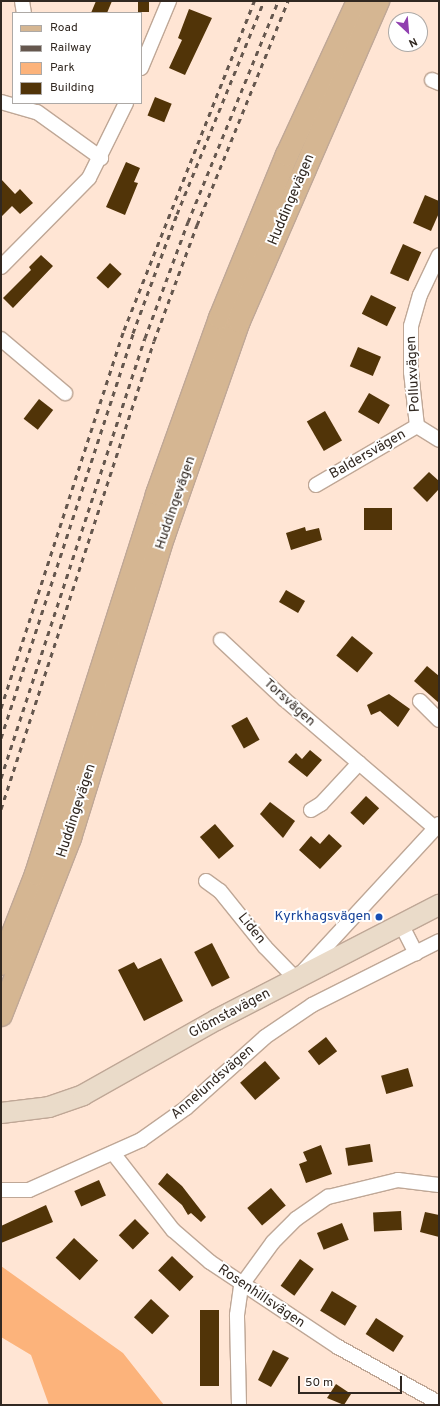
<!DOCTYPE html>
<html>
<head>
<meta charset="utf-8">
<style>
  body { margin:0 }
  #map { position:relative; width:440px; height:1406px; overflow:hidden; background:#ffe5d4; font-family:Overpass,sans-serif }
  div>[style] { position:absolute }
  .green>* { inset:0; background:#fcb37b }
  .building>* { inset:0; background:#513408; transform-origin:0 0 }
  .roads { filter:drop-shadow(1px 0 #bfa796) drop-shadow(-1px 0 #bfa796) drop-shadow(0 1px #bfa796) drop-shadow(0 -1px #bfa796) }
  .street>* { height:14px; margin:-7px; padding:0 7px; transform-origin:7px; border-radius:7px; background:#fff }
  .secondary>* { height:20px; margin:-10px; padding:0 10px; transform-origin:10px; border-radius:10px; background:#eadbc9 }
  .primary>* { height:22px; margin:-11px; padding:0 11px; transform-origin:11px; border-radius:11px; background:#d5b692 }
  .rail>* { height:3px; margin-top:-1.5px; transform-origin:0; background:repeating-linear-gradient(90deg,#65574e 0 5px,transparent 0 10px) }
  .dots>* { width:11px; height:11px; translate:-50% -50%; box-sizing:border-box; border:2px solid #fff; border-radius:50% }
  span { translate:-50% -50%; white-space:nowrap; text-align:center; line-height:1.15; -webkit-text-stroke:4px #fff; paint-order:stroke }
  .street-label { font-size:14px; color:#312821 }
  .transit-label { font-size:14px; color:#164399 }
  .right { translate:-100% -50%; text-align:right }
  .frame { position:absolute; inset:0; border:2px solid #312821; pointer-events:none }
  .legend { position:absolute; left:12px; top:12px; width:130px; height:92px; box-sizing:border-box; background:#fff; border:1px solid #ada9a6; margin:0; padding:5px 7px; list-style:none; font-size:12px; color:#312821 }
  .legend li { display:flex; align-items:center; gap:8px; height:20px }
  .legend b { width:20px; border:1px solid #ada9a6 }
  .north { position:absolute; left:388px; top:12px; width:40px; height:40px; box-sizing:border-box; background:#fff; border:1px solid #ada9a6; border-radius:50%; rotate:154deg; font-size:11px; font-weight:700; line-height:16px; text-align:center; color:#312821 }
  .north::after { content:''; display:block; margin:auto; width:14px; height:18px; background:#9040b0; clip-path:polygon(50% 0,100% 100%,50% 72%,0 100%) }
  .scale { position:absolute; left:298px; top:1376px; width:104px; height:18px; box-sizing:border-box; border:2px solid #312821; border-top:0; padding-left:5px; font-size:12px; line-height:14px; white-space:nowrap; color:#312821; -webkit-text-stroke:3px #fff; paint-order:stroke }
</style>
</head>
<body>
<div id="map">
  <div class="green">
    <i style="clip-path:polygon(1px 1266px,123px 1353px,164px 1405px,49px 1405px,31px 1355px,1px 1337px)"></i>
  </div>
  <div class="building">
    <i style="clip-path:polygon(96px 1px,112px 1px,107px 13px,91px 13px)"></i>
    <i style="left:138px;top:1px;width:11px;height:11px"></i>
    <i style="clip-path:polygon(189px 9px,212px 18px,185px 75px,169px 68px,182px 40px,178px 38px)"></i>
    <i style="left:155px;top:97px;width:18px;height:20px;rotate:22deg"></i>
    <i style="clip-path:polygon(126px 162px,140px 168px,134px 182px,138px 183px,125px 215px,106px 207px)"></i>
    <i style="clip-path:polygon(1px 179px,15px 194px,20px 189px,33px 203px,20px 214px,12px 206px,1px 217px)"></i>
    <i style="clip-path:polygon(425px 195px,439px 201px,439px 213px,431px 231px,413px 223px)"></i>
    <i style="left:403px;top:244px;width:20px;height:32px;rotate:24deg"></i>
    <i style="clip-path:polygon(41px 255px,53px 266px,13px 308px,3px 298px,31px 270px,29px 267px)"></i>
    <i style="left:110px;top:263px;width:16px;height:20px;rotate:43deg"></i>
    <i style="left:371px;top:295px;width:28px;height:21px;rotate:26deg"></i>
    <i style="left:358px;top:347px;width:25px;height:21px;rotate:23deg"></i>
    <i style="left:369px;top:393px;width:24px;height:22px;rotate:30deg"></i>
    <i style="left:39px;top:399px;width:18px;height:25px;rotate:38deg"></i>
    <i style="left:325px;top:411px;width:34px;height:21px;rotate:60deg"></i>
    <i style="clip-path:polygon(429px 472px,439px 481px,439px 489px,427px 502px,413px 488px)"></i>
    <i style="left:364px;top:508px;width:28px;height:22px"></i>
    <i style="clip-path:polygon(305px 527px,306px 531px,319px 528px,322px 540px,291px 550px,286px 533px)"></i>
    <i style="left:286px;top:590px;width:22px;height:14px;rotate:30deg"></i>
    <i style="left:352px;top:636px;width:27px;height:25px;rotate:39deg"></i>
    <i style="clip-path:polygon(427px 666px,439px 676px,439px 703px,414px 681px)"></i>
    <i style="clip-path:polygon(389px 694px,410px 709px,398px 727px,380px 711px,371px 715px,367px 705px)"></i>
    <i style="left:247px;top:717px;width:26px;height:18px;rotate:61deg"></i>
    <i style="clip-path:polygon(310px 750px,322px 760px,307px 777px,288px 762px,296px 753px,302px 759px)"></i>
    <i style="left:366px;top:796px;width:18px;height:23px;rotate:43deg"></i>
    <i style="clip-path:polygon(270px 802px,295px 821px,283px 838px,260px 814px)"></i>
    <i style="left:215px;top:824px;width:29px;height:20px;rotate:49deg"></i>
    <i style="clip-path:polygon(329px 834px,342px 846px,320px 869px,299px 850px,311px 836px,320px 844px)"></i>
    <i style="left:212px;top:943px;width:39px;height:20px;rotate:63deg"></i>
    <i style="clip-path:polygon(161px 958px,183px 1001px,144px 1021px,118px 970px,134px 962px,138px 969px)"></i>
    <i style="left:326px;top:1037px;width:18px;height:23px;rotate:52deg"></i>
    <i style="left:265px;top:1061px;width:23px;height:33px;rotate:49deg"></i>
    <i style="left:408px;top:1068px;width:19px;height:28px;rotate:74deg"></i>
    <i style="left:370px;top:1144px;width:18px;height:25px;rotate:81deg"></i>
    <i style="clip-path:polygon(321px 1145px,332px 1174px,306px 1183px,299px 1164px,307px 1161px,303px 1152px)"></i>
    <i style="clip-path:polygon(167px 1173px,182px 1186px,206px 1217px,201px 1222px,191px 1213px,188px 1215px,182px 1205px,158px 1184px)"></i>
    <i style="left:99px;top:1180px;width:17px;height:27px;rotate:66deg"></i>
    <i style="left:271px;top:1188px;width:23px;height:31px;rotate:50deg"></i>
    <i style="clip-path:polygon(46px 1205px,53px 1222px,1px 1243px,1px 1226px)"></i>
    <i style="left:401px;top:1211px;width:19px;height:28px;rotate:87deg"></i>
    <i style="clip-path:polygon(425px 1212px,439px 1215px,439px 1237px,420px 1232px)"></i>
    <i style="left:135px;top:1219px;width:20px;height:23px;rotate:45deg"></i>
    <i style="left:342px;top:1223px;width:18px;height:27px;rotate:68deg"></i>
    <i style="left:74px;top:1238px;width:33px;height:27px;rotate:43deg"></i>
    <i style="left:172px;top:1256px;width:30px;height:20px;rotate:44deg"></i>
    <i style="left:300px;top:1259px;width:17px;height:33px;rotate:36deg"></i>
    <i style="left:332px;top:1291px;width:29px;height:23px;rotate:31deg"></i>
    <i style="left:151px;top:1299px;width:25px;height:25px;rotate:43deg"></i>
    <i style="left:200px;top:1310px;width:19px;height:76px"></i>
    <i style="left:376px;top:1318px;width:33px;height:19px;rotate:33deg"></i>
    <i style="clip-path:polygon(273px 1350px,289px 1358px,271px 1387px,258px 1380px)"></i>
    <i style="clip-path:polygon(336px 1384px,351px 1394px,344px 1405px,327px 1398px)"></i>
  </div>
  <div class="roads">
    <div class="street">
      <i style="left:22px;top:1px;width:12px;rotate:81deg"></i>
      <i style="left:141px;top:68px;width:73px;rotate:-67.3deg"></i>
      <i style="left:432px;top:80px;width:8px;rotate:23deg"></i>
      <i style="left:1px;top:102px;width:37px;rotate:16deg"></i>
      <i style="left:37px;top:112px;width:79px;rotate:35.7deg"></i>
      <i style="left:1px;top:267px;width:125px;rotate:-45.3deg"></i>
      <i style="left:89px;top:178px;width:84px;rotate:-63.7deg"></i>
      <i style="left:1px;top:339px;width:84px;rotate:40.2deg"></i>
      <i style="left:417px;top:426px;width:54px;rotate:-96.3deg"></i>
      <i style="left:411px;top:372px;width:46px;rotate:-90deg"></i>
      <i style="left:411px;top:326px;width:32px;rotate:-74deg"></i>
      <i style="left:420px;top:295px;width:44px;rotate:-64.6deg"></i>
      <i style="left:316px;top:485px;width:117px;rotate:-30.3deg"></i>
      <i style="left:417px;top:426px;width:26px;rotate:32deg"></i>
      <i style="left:221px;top:640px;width:86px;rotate:43.1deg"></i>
      <i style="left:284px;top:699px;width:199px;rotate:40.5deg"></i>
      <i style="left:420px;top:701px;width:27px;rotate:45deg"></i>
      <i style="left:311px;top:810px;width:12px;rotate:-31deg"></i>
      <i style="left:321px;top:804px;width:56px;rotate:-47.2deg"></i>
      <i style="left:206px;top:881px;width:17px;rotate:36deg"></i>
      <i style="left:220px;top:891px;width:72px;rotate:51.2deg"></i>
      <i style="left:265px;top:947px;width:45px;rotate:45.9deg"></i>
      <i style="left:296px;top:979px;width:211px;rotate:-47.3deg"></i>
      <i style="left:401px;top:924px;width:33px;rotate:63deg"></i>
      <i style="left:113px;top:1153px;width:98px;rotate:52.1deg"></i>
      <i style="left:173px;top:1230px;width:49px;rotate:40.9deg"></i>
      <i style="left:210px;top:1262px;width:154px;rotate:33.6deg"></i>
      <i style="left:338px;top:1347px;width:115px;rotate:29deg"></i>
      <i style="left:1px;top:1190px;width:28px"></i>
      <i style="left:29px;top:1190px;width:123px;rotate:-24.1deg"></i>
      <i style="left:141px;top:1140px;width:55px;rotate:-35.4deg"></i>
      <i style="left:186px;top:1108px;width:106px;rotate:-41.9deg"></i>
      <i style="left:265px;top:1037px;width:57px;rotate:-34.2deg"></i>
      <i style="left:312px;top:1005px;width:142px;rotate:-26.7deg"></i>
      <i style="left:239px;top:1405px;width:90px;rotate:-91.3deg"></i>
      <i style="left:237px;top:1315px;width:29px;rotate:-82deg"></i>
      <i style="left:241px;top:1286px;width:54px;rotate:-54deg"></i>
      <i style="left:273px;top:1242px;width:33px;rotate:-45deg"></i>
      <i style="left:296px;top:1219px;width:39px;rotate:-35deg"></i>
      <i style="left:328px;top:1197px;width:72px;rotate:-13.7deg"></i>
      <i style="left:398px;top:1180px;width:41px;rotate:7deg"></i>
    </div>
    <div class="secondary">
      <i style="left:1px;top:1113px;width:48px;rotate:-7.1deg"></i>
      <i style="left:49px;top:1107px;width:36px;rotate:-19deg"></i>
      <i style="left:83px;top:1095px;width:153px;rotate:-29.4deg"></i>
      <i style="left:216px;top:1020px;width:251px;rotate:-27.3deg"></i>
    </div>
    <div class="primary">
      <i style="left:1px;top:964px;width:97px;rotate:-68.7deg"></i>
      <i style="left:36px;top:874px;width:399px;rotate:-72.3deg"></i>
      <i style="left:157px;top:494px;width:187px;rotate:-70.3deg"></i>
      <i style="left:220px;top:318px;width:176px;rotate:-67.7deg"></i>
      <i style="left:287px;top:155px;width:170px;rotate:-65.2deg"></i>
      <i style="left:1px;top:1015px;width:190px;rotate:-68.7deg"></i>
      <i style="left:70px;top:838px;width:317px;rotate:-72.8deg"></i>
      <i style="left:164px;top:535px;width:227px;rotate:-70.7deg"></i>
      <i style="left:239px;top:321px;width:349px;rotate:-66.5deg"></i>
    </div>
  </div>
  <div class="rail">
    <i style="left:1px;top:708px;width:398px;rotate:-72deg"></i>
    <i style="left:124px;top:330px;width:354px;rotate:-68.4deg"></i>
    <i style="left:1px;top:738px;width:426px;rotate:-71.9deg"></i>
    <i style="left:133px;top:333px;width:127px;rotate:-69.7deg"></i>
    <i style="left:177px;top:214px;width:230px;rotate:-67.8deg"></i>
    <i style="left:1px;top:778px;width:463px;rotate:-71.9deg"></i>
    <i style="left:145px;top:338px;width:124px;rotate:-69.7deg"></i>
    <i style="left:188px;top:222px;width:239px;rotate:-67.8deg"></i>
    <i style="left:1px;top:809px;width:492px;rotate:-71.9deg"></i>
    <i style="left:154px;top:341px;width:124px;rotate:-69.7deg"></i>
    <i style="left:197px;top:225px;width:242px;rotate:-67.9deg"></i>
  </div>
  <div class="dots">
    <i style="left:379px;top:917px;background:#1a4fb4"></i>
  </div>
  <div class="street-label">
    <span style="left:292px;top:200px;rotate:-67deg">Huddingevägen</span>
    <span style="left:414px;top:374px;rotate:-93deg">Polluxvägen</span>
    <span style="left:368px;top:455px;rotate:-30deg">Baldersvägen</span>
    <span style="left:176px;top:503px;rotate:-71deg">Huddingevägen</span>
    <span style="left:289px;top:703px;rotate:42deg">Torsvägen</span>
    <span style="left:77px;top:811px;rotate:-72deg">Huddingevägen</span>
    <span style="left:251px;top:929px;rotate:51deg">Liden</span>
    <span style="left:230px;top:1014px;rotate:-28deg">Glömstavägen</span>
    <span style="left:213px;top:1083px;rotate:-41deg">Annelundsvägen</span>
    <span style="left:261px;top:1297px;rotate:34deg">Rosenhillsvägen</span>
  </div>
  <div class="transit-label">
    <span class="right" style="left:371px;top:917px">Kyrkhagsvägen</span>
  </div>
  <div class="frame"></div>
  <ul class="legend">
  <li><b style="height:5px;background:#d5b692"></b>Road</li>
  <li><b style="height:5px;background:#65574e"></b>Railway</li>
  <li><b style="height:11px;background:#fcb37b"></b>Park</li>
  <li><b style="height:11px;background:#513408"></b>Building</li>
  </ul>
  <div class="north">N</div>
  <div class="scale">50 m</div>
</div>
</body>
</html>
